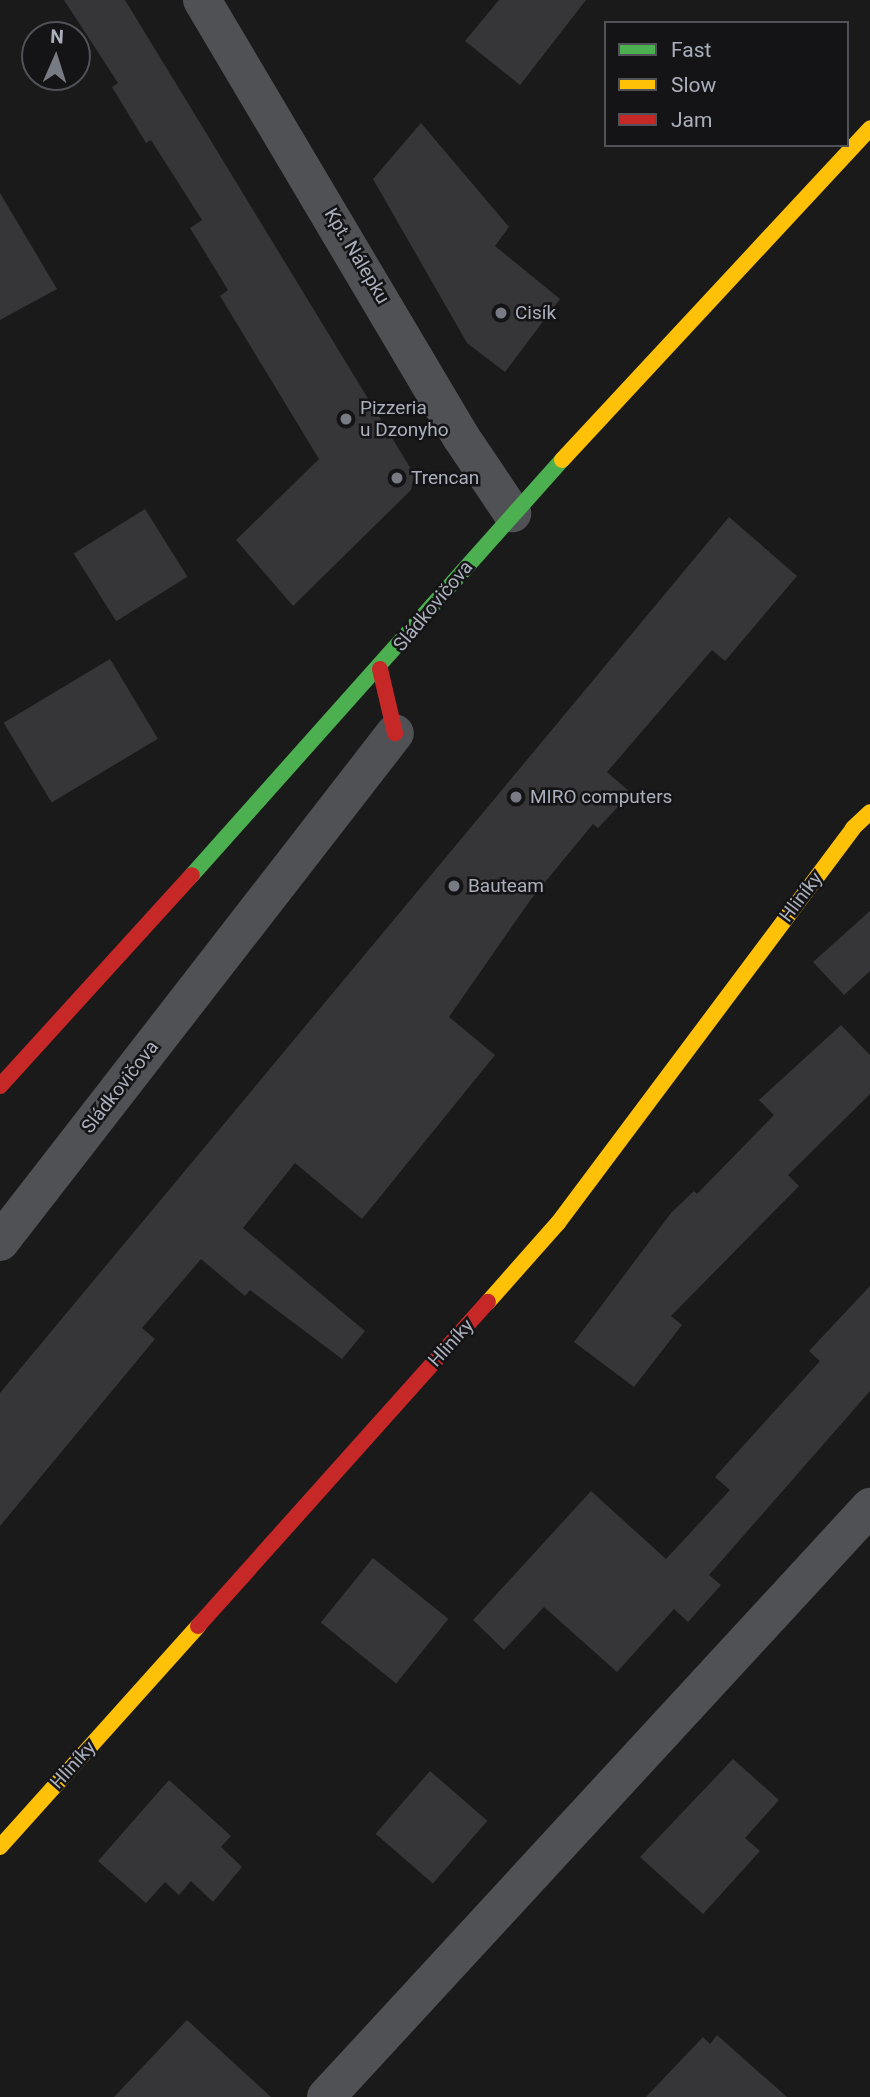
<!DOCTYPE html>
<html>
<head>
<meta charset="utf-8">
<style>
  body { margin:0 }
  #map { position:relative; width:870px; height:2097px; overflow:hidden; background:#1a1a1a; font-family:Roboto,sans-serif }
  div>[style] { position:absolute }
  .building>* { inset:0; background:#363638; transform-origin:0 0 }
  .street>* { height:38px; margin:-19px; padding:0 19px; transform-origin:19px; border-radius:19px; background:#505155 }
  .fast>* { height:16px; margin:-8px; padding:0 8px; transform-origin:8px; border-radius:8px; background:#4caf50 }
  .slow>* { height:16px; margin:-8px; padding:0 8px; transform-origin:8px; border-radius:8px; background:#ffc107 }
  .jam>* { height:16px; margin:-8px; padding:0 8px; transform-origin:8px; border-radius:8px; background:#c62828 }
  .dots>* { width:19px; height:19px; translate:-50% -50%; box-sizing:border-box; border:4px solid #141416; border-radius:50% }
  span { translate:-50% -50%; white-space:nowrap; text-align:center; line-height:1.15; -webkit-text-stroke:5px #141416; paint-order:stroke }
  .street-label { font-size:19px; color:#aaafbc }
  .poi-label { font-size:19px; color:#aaafbc }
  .left { translate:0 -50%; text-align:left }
  .legend { position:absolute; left:604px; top:21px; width:245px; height:126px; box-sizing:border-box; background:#141416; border:2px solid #505258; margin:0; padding:9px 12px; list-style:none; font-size:21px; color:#aaafbc }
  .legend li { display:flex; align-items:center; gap:14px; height:35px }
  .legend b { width:35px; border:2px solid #505258 }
  .north { position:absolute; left:21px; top:21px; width:70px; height:70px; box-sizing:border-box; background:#141416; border:2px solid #505258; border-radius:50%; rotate:3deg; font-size:19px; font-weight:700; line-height:28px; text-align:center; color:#aaafbc }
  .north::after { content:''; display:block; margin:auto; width:24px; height:32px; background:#787b83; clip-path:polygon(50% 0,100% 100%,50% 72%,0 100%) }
</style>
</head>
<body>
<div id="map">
  <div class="building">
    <i style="clip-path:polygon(64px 0,125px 0,414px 474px,411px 490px,293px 606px,236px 540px,319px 459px,220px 296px,228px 290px,190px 228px,202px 220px,151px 140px,146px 143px,112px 87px,118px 83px)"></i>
    <i style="clip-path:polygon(499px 0,586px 0,520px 85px,465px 41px)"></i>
    <i style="clip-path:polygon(421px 123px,509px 227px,495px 246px,560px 299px,505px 372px,467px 343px,373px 179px)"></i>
    <i style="clip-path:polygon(0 193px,57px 289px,0 320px)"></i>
    <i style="left:145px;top:509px;width:80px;height:84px;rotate:58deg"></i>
    <i style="clip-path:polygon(729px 517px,797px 576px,725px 661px,712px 650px,607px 772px,631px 793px,598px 828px,593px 824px,531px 899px,449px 1017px,495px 1055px,362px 1219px,295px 1163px,243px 1228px,365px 1331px,342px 1359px,250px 1290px,245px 1296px,201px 1259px,142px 1328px,155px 1339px,0 1526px,0 1393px)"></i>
    <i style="left:110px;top:659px;width:93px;height:124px;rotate:59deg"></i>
    <i style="clip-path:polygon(870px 911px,870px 971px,844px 995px,813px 962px)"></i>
    <i style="clip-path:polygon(841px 1025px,870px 1055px,870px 1094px,788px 1175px,799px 1186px,671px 1316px,682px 1325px,634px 1387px,574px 1342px,671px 1213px,694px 1191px,697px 1194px,774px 1115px,759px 1100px)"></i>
    <i style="clip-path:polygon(870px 1286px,870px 1391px,709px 1575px,721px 1585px,688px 1622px,674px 1609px,617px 1672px,544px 1607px,504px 1650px,473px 1620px,591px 1491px,666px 1559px,730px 1490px,715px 1477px,820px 1361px,809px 1351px)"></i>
    <i style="left:373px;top:1558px;width:97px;height:83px;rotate:39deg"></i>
    <i style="clip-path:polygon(733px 1759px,779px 1800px,745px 1838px,760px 1851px,703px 1914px,640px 1857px)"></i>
    <i style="left:430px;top:1771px;width:76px;height:83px;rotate:41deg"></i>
    <i style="clip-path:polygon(169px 1780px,231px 1836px,221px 1847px,242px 1867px,213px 1902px,191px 1881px,179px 1895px,165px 1882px,146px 1903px,98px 1861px)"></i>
    <i style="clip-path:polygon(187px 2020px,271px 2097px,114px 2097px)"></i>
    <i style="clip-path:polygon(717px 2035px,787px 2097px,646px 2097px,703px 2037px,710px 2044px)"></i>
  </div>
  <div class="street">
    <i style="left:202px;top:0;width:508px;rotate:59.35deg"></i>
    <i style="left:461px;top:437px;width:92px;rotate:56.1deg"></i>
    <i style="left:0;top:1242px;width:644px;rotate:-52.19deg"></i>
    <i style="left:326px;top:2097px;width:803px;rotate:-47.32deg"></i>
  </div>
  <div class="fast">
    <i style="left:192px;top:875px;width:556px;rotate:-48.28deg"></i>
  </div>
  <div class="slow">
    <i style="left:562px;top:460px;width:453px;rotate:-47.1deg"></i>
    <i style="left:488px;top:1302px;width:106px;rotate:-48.5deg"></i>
    <i style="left:558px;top:1223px;width:493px;rotate:-53.2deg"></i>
    <i style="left:853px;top:828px;width:23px;rotate:-43deg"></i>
    <i style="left:0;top:1847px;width:297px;rotate:-48.1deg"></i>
  </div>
  <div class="jam">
    <i style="left:380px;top:669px;width:66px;rotate:76.8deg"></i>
    <i style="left:0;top:1086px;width:285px;rotate:-47.7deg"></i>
    <i style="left:198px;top:1626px;width:435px;rotate:-48.2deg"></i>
  </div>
  <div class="dots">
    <i style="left:501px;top:313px;background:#787b83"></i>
    <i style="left:346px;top:419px;background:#787b83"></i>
    <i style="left:397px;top:478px;background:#787b83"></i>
    <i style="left:516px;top:797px;background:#787b83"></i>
    <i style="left:454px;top:886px;background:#787b83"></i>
  </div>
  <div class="street-label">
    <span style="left:357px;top:256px;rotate:59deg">Kpt. Nálepku</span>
    <span style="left:433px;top:606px;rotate:-50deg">Sládkovičova</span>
    <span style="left:801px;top:897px;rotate:-53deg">Hliníky</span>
    <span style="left:120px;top:1087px;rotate:-52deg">Sládkovičova</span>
    <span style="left:451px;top:1343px;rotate:-48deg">Hliníky</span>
    <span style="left:73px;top:1765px;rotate:-48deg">Hliníky</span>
  </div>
  <div class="poi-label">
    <span class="left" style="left:515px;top:313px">Cisík</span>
    <span class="left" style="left:360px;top:419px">Pizzeria<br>u Dzonyho</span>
    <span class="left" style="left:411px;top:478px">Trencan</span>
    <span class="left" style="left:530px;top:797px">MIRO computers</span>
    <span class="left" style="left:468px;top:886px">Bauteam</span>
  </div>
  <ul class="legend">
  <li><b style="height:9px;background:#4caf50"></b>Fast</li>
  <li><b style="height:9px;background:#ffc107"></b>Slow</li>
  <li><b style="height:9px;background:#c62828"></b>Jam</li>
  </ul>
  <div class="north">N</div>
</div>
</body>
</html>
